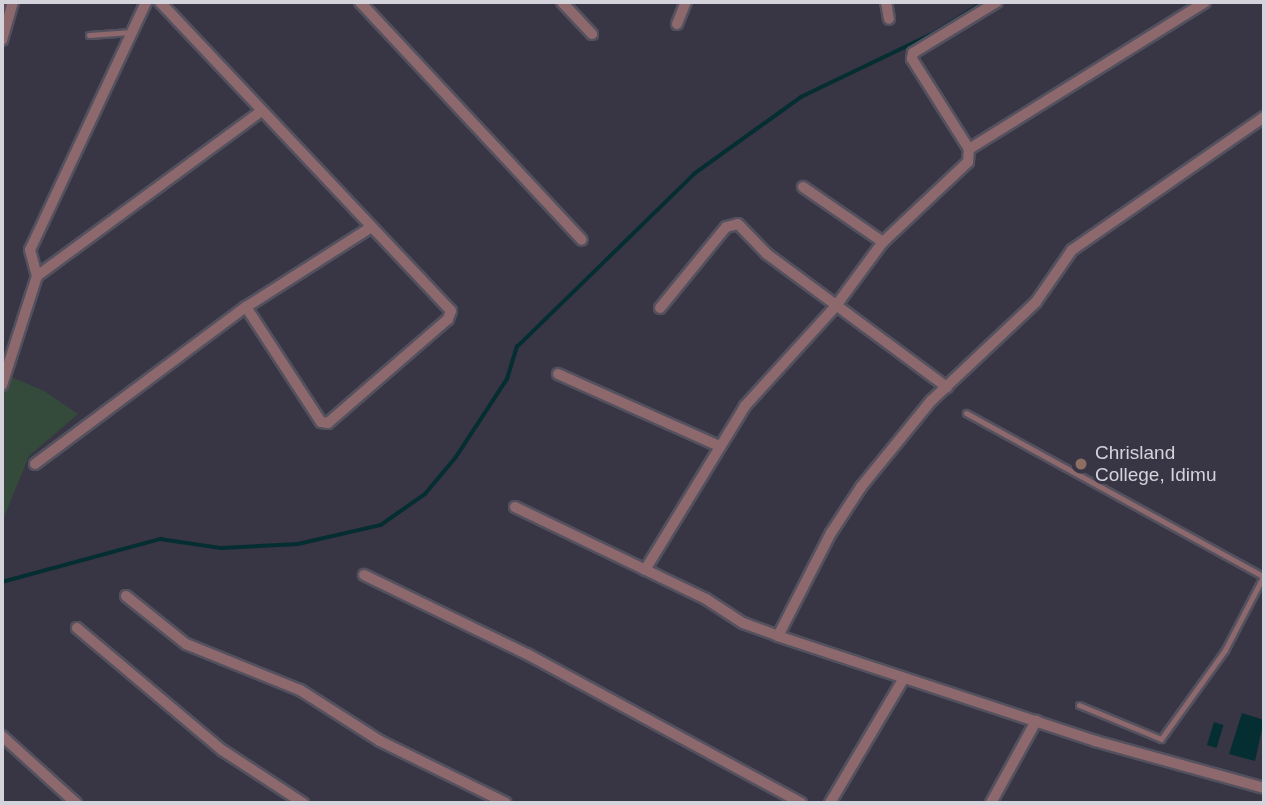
<!DOCTYPE html>
<html>
<head>
<meta charset="utf-8">
<style>
  body { margin:0 }
  #map { position:relative; width:1266px; height:805px; overflow:hidden; background:#383544; font-family:Arial,sans-serif }
  div>[style] { position:absolute }
  .green>* { inset:0; background:#344b3b }
  .water>* { inset:0; background:#052e32; transform-origin:0 0 }
  .stream>* { height:3.5px; margin:-1.75px; padding:0 1.75px; transform-origin:1.75px; border-radius:1.75px; background:#052e32 }
  .roads { filter:drop-shadow(2px 0 #54515f) drop-shadow(-2px 0 #54515f) drop-shadow(0 2px #54515f) drop-shadow(0 -2px #54515f) }
  .lane>* { height:5px; margin:-2.5px; padding:0 2.5px; transform-origin:2.5px; border-radius:2.5px; background:#8d696d }
  .street>* { height:10px; margin:-5px; padding:0 5px; transform-origin:5px; border-radius:5px; background:#8d696d }
  .dots>* { width:19px; height:19px; translate:-50% -50%; box-sizing:border-box; border:4px solid #383544; border-radius:50% }
  span { translate:-50% -50%; white-space:nowrap; text-align:center; line-height:1.15; -webkit-text-stroke:6px #383544; paint-order:stroke }
  .poi-label { font-size:19px; color:#d4d3dc }
  .left { translate:0 -50%; text-align:left }
  .frame { position:absolute; inset:0; border:4px solid #d4d3dc; pointer-events:none }
</style>
</head>
<body>
<div id="map">
  <div class="green">
    <i style="clip-path:polygon(2px 373px,44px 391px,78px 414px,29px 456px,2px 522px)"></i>
  </div>
  <div class="water">
    <i style="clip-path:polygon(1242px 713px,1264px 720px,1255px 761px,1229px 754px)"></i>
    <i style="left:1214px;top:722px;width:10px;height:24px;rotate:17deg"></i>
  </div>
  <div class="stream">
    <i style="left:2px;top:582px;width:164px;rotate:-15.2deg"></i>
    <i style="left:160px;top:539px;width:62px;rotate:8.4deg"></i>
    <i style="left:221px;top:548px;width:77px;rotate:-3deg"></i>
    <i style="left:298px;top:544px;width:85px;rotate:-12.9deg"></i>
    <i style="left:381px;top:525px;width:54px;rotate:-35.2deg"></i>
    <i style="left:425px;top:494px;width:48px;rotate:-50deg"></i>
    <i style="left:456px;top:457px;width:93px;rotate:-56.8deg"></i>
    <i style="left:507px;top:379px;width:34px;rotate:-73deg"></i>
    <i style="left:517px;top:347px;width:248px;rotate:-44.3deg"></i>
    <i style="left:694px;top:174px;width:132px;rotate:-35.7deg"></i>
    <i style="left:801px;top:97px;width:150px;rotate:-25.7deg"></i>
    <i style="left:936px;top:32px;width:57px;rotate:-32deg"></i>
  </div>
  <div class="roads">
    <div class="lane">
      <i style="left:89px;top:35px;width:42px;rotate:-4.1deg"></i>
      <i style="left:966px;top:413px;width:339px;rotate:28.8deg"></i>
      <i style="left:1079px;top:705px;width:89px;rotate:22.5deg"></i>
      <i style="left:1161px;top:739px;width:110px;rotate:-54.3deg"></i>
      <i style="left:1225px;top:650px;width:85px;rotate:-62.5deg"></i>
    </div>
    <div class="street">
      <i style="left:160px;top:2px;width:424px;rotate:46.7deg"></i>
      <i style="left:451px;top:311px;width:9px;rotate:111deg"></i>
      <i style="left:448px;top:319px;width:159px;rotate:139.1deg"></i>
      <i style="left:328px;top:423px;width:7px;rotate:-172deg"></i>
      <i style="left:321px;top:422px;width:137px;rotate:-123.1deg"></i>
      <i style="left:360px;top:2px;width:325px;rotate:47deg"></i>
      <i style="left:562px;top:2px;width:44px;rotate:46.8deg"></i>
      <i style="left:886px;top:2px;width:17px;rotate:80deg"></i>
      <i style="left:677px;top:24px;width:24px;rotate:-68deg"></i>
      <i style="left:2px;top:40px;width:40px;rotate:-74deg"></i>
      <i style="left:969px;top:149px;width:107px;rotate:-122.3deg"></i>
      <i style="left:912px;top:59px;width:6px;rotate:-81deg"></i>
      <i style="left:913px;top:53px;width:98px;rotate:-31.3deg"></i>
      <i style="left:803px;top:187px;width:97px;rotate:34.5deg"></i>
      <i style="left:37px;top:276px;width:27px;rotate:-105deg"></i>
      <i style="left:30px;top:250px;width:274px;rotate:-64.9deg"></i>
      <i style="left:660px;top:308px;width:104px;rotate:-50.8deg"></i>
      <i style="left:726px;top:227px;width:12px;rotate:-14deg"></i>
      <i style="left:738px;top:224px;width:42px;rotate:46deg"></i>
      <i style="left:767px;top:254px;width:224px;rotate:36.5deg"></i>
      <i style="left:558px;top:374px;width:176px;rotate:24.1deg"></i>
      <i style="left:2px;top:385px;width:114px;rotate:-72.2deg"></i>
      <i style="left:37px;top:276px;width:279px;rotate:-36.3deg"></i>
      <i style="left:35px;top:464px;width:263px;rotate:-36.7deg"></i>
      <i style="left:246px;top:307px;width:147px;rotate:-32.5deg"></i>
      <i style="left:515px;top:507px;width:212px;rotate:25.7deg"></i>
      <i style="left:706px;top:599px;width:44px;rotate:33deg"></i>
      <i style="left:743px;top:623px;width:37px;rotate:20deg"></i>
      <i style="left:778px;top:636px;width:334px;rotate:18.3deg"></i>
      <i style="left:1095px;top:741px;width:175px;rotate:15.5deg"></i>
      <i style="left:645px;top:570px;width:192px;rotate:-58.6deg"></i>
      <i style="left:745px;top:406px;width:134px;rotate:-47.7deg"></i>
      <i style="left:835px;top:307px;width:81px;rotate:-53.6deg"></i>
      <i style="left:883px;top:242px;width:117px;rotate:-43.3deg"></i>
      <i style="left:968px;top:162px;width:13px;rotate:-86deg"></i>
      <i style="left:969px;top:149px;width:278px;rotate:-31.9deg"></i>
      <i style="left:364px;top:575px;width:181px;rotate:25.9deg"></i>
      <i style="left:527px;top:654px;width:312px;rotate:28.5deg"></i>
      <i style="left:126px;top:596px;width:77px;rotate:38.7deg"></i>
      <i style="left:186px;top:644px;width:123px;rotate:22deg"></i>
      <i style="left:300px;top:690px;width:95px;rotate:32.5deg"></i>
      <i style="left:380px;top:741px;width:140px;rotate:26.2deg"></i>
      <i style="left:77px;top:628px;width:189px;rotate:40.1deg"></i>
      <i style="left:222px;top:750px;width:97px;rotate:33.2deg"></i>
      <i style="left:778px;top:636px;width:116px;rotate:-62.8deg"></i>
      <i style="left:831px;top:533px;width:55px;rotate:-56.9deg"></i>
      <i style="left:861px;top:487px;width:111px;rotate:-50.9deg"></i>
      <i style="left:931px;top:401px;width:144px;rotate:-43.3deg"></i>
      <i style="left:1036px;top:302px;width:63px;rotate:-55.3deg"></i>
      <i style="left:1072px;top:250px;width:234px;rotate:-34.7deg"></i>
      <i style="left:2px;top:736px;width:100px;rotate:42.2deg"></i>
      <i style="left:830px;top:803px;width:145px;rotate:-59.4deg"></i>
      <i style="left:991px;top:803px;width:94px;rotate:-61.2deg"></i>
    </div>
  </div>
  <div class="dots">
    <i style="left:1081px;top:464px;background:#8d6e63"></i>
  </div>
  <div class="poi-label">
    <span class="left" style="left:1095px;top:464px">Chrisland<br>College, Idimu</span>
  </div>
  <div class="frame"></div>
</div>
</body>
</html>
